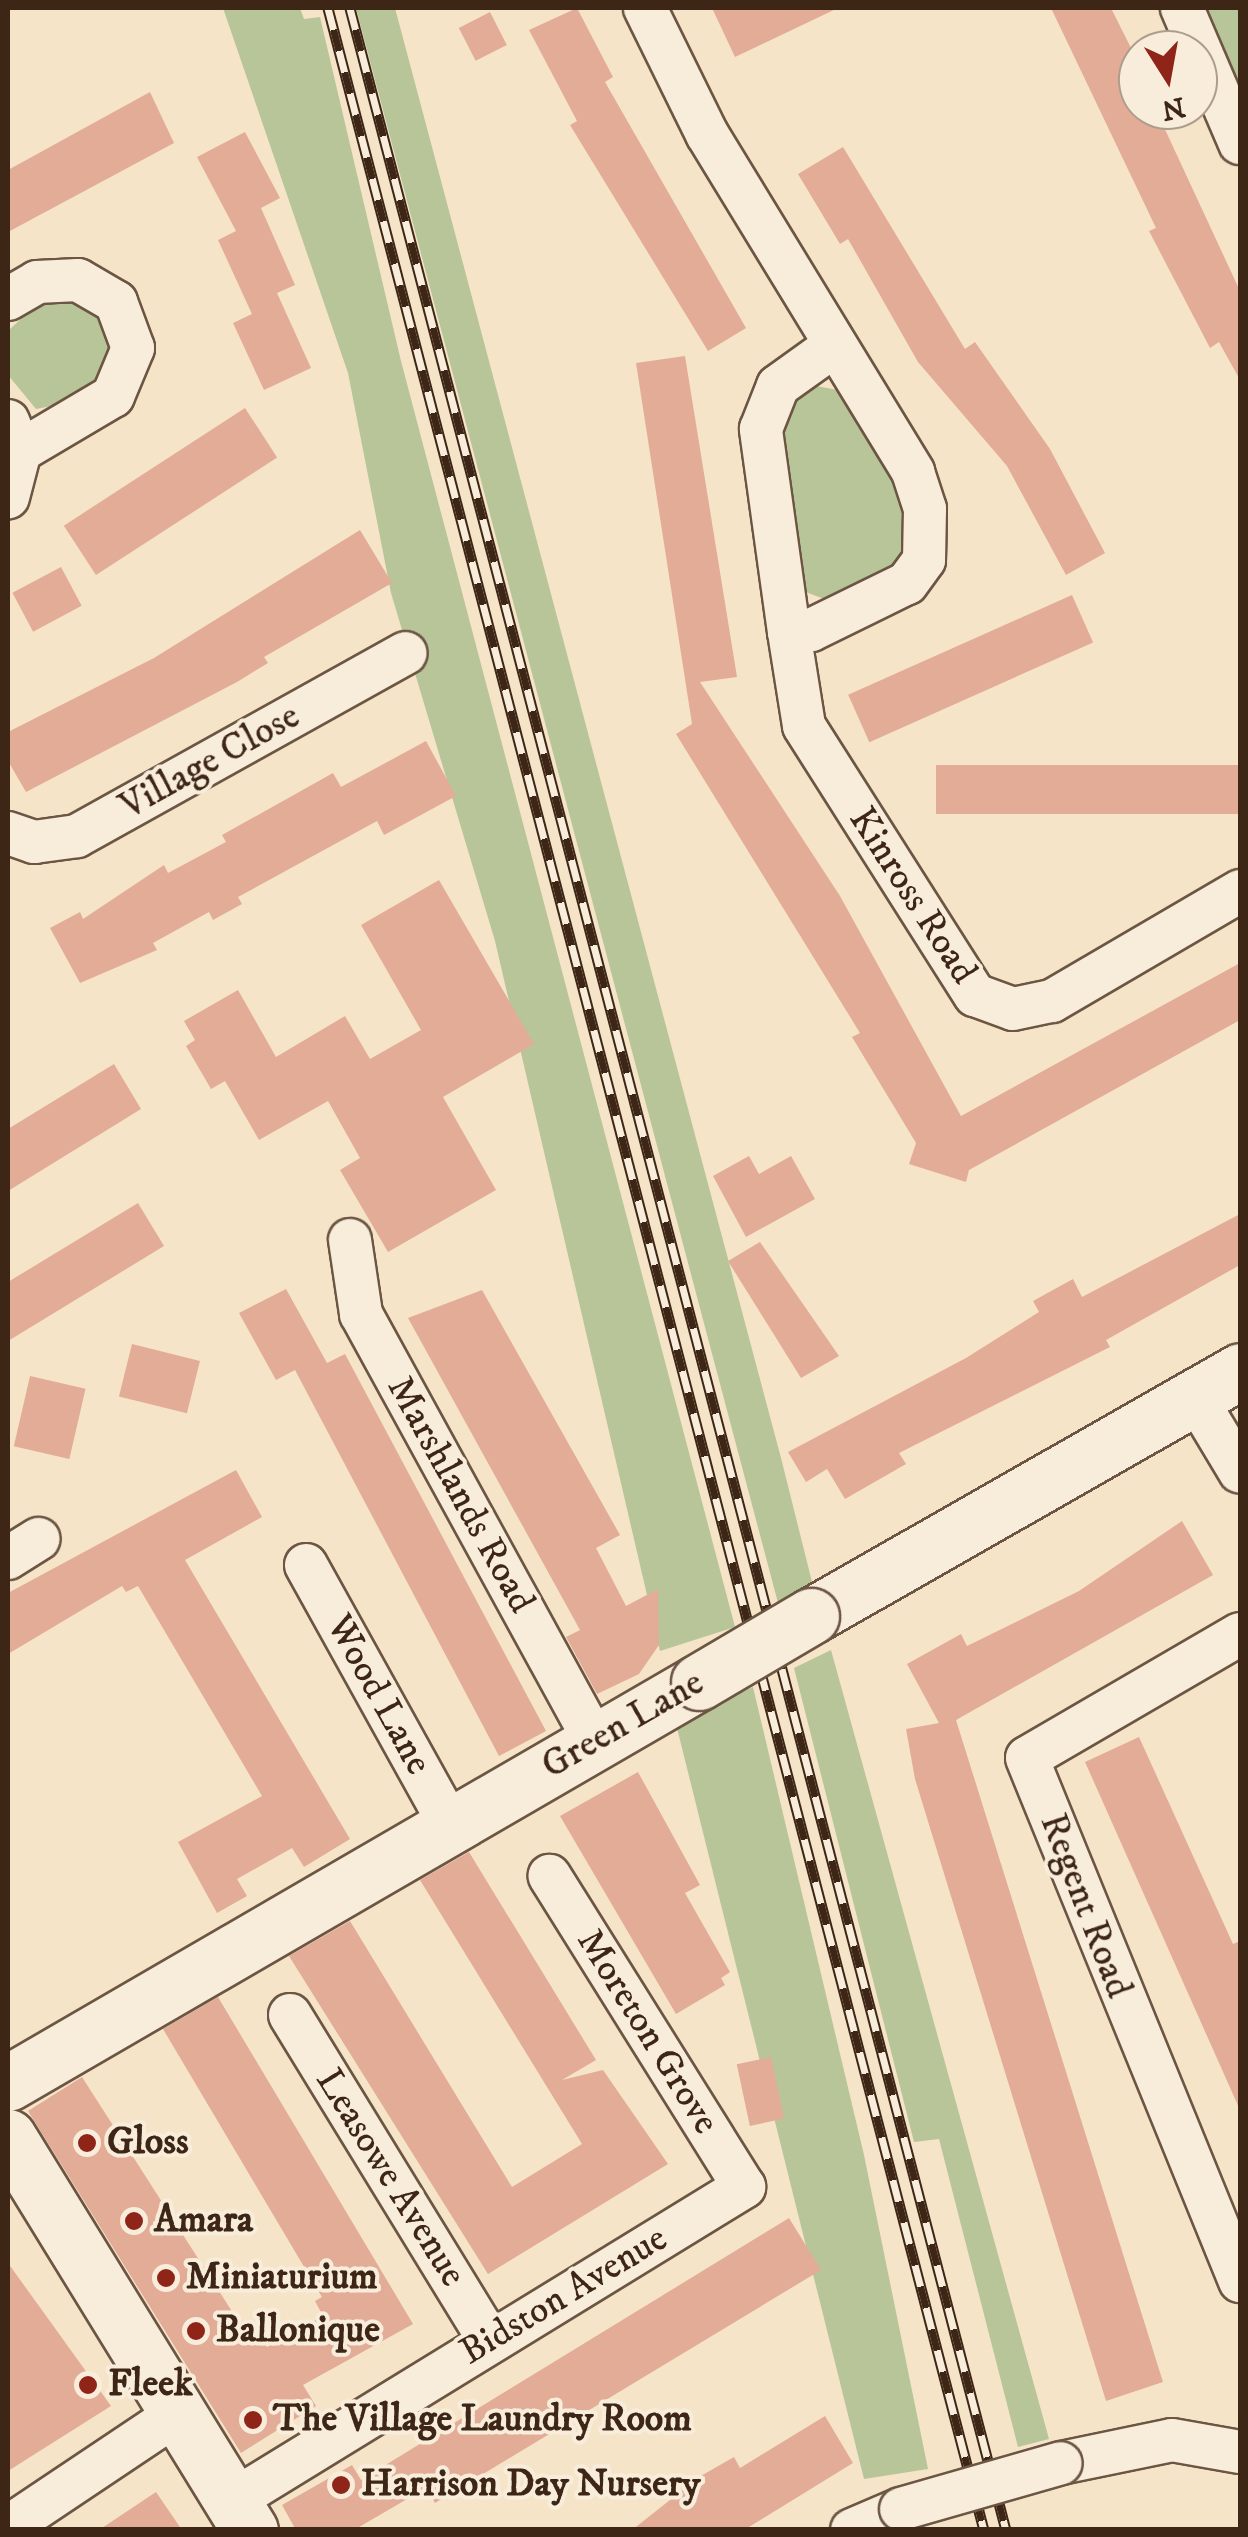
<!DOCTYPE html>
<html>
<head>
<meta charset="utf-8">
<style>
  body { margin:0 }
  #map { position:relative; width:1248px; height:2537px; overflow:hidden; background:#f5e4c8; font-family:"IM FELL DW Pica",serif }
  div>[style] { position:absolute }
  .green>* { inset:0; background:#b8c599 }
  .building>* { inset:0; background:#e3ac97; transform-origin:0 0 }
  .roads { filter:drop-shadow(2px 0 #6c5643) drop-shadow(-2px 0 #6c5643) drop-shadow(0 2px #6c5643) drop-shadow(0 -2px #6c5643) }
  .street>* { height:42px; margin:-21px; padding:0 21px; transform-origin:21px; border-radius:21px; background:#f8eddb }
  .secondary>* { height:55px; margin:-27.5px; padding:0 27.5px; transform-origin:27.5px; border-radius:27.5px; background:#f8eddb }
  .rail>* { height:11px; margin-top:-5.5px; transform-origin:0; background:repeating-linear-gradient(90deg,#f8eddb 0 22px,#3e2617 0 44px); box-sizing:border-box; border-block:2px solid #3e2617 }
  .bridges { filter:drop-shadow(2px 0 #6c5643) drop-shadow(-2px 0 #6c5643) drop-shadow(0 2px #6c5643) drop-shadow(0 -2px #6c5643) }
  .street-bridge>* { height:42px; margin:-21px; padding:0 21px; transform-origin:21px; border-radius:21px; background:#f8eddb }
  .secondary-bridge>* { height:55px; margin:-27.5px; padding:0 27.5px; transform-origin:27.5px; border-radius:27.5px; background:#f8eddb }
  .dots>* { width:28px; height:28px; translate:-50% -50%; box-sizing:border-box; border:5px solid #f8eddb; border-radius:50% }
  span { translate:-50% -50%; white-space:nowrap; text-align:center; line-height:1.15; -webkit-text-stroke:8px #f8eddb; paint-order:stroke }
  .street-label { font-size:38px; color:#3e2617 }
  .poi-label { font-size:38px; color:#3e2617; font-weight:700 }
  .left { translate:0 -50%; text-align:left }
  .frame { position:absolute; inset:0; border:10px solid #3e2617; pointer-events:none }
  .north { position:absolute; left:1118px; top:30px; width:100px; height:100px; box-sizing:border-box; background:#f8eddb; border:2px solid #ae9d8d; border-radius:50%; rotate:169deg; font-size:28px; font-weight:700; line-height:40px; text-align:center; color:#3e2617 }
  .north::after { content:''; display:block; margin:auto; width:35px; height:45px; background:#8f2418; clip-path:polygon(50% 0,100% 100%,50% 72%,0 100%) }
</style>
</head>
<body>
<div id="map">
  <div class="green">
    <i style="clip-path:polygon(223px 8px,300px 8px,304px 19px,320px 17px,401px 361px,735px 1627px,660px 1651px,495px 941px,391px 593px,348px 373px)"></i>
    <i style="clip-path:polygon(356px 8px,395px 8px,781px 1458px,812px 1582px,778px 1603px)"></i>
    <i style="clip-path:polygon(1202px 8px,1240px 8px,1240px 96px)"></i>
    <i style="clip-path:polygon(74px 299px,101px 311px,115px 360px,105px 382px,78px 401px,36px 409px,8px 375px,8px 331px,41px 300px)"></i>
    <i style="clip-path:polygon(811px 385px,843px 391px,911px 515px,905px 564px,827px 600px,800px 590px,778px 425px,791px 398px)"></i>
    <i style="clip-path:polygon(831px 1650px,1049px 2439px,1018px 2447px,939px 2139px,914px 2142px,794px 1668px)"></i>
    <i style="clip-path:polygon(753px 1687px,864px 2155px,928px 2469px,864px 2479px,675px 1720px)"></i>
  </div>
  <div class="building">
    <i style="clip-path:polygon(577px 8px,613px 77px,605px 82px,746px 328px,708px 351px,570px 125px,577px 121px,529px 30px)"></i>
    <i style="clip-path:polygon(712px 8px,838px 8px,735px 57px)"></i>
    <i style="clip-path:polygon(1051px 8px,1111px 8px,1138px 62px,1138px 110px,1156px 110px,1240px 291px,1240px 380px,1219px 342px,1210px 348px,1149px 231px,1156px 228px)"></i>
    <i style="left:490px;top:12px;width:37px;height:35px;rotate:63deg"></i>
    <i style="clip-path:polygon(150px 92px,174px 143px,8px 232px,8px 170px)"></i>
    <i style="clip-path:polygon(245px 132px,280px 198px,261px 208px,295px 285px,277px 293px,311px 368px,264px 390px,233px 323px,252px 314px,218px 240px,236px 231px,197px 157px)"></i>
    <i style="clip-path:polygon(843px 147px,965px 349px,975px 342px,1050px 449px,1105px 553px,1066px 575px,1007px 466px,918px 362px,848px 239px,840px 244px,798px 174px)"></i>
    <i style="clip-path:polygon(685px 356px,737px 677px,700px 682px,840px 896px,961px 1116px,1240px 963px,1240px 1020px,969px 1170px,966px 1182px,909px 1164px,916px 1143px,852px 1037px,860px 1033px,676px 734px,692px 724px,636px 363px)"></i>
    <i style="left:245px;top:408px;width:59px;height:216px;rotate:57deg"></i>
    <i style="clip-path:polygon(360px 530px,392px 583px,264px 657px,268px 663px,237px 682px,26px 792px,8px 761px,8px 732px,154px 658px)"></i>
    <i style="left:61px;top:567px;width:44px;height:55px;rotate:62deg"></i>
    <i style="left:1072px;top:595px;width:52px;height:245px;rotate:66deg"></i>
    <i style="clip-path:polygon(426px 741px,456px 796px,384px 835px,377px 821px,238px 897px,242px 904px,213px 920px,209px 912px,153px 943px,157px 950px,80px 983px,50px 928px,80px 912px,83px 919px,164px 865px,168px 873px,226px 842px,222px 835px,333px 773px,341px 787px)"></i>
    <i style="left:1240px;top:765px;width:49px;height:304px;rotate:90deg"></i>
    <i style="clip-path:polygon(439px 880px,534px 1044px,443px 1097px,496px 1190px,388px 1252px,340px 1170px,360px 1158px,328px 1101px,259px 1140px,225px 1081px,211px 1089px,186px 1046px,195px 1040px,184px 1021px,238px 990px,276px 1057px,345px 1016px,370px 1059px,421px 1030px,361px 925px)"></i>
    <i style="clip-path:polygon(114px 1064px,141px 1109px,8px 1191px,8px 1129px)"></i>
    <i style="clip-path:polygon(749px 1156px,759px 1174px,791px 1156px,815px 1199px,746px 1237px,713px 1176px)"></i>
    <i style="clip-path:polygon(138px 1203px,164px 1246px,8px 1341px,8px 1282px)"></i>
    <i style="clip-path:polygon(1240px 1214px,1240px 1265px,1106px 1340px,1110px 1347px,899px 1453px,906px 1464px,845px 1499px,827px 1469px,806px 1482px,788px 1452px,966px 1358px,1039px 1312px,1033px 1301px,1073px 1279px,1082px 1297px)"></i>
    <i style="clip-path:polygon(760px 1242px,839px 1356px,801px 1378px,728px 1261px)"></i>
    <i style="clip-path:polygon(286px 1289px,327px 1363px,345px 1354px,546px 1731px,499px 1756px,295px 1370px,276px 1380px,239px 1313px)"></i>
    <i style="clip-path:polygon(482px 1290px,620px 1535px,596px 1548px,626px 1606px,658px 1589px,659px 1645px,639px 1674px,597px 1694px,566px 1637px,580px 1630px,408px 1318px)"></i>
    <i style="left:132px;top:1344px;width:70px;height:54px;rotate:14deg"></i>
    <i style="left:30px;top:1376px;width:57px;height:72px;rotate:13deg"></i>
    <i style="clip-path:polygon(236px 1470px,262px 1517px,185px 1560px,350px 1839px,304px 1867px,292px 1848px,237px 1879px,247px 1896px,217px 1913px,178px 1842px,262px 1796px,138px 1586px,126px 1592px,122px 1586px,8px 1654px,8px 1593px)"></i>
    <i style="clip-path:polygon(1182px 1521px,1213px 1575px,956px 1720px,1163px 2382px,1106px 2401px,915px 1779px,906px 1729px,939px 1723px,907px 1664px,961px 1634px,967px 1646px,1079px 1591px)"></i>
    <i style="clip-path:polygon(1139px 1737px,1233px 1944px,1240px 1941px,1240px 2110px,1085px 1762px)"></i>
    <i style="clip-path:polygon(638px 1772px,700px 1885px,685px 1893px,730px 1972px,721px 1978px,725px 1985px,676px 2014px,560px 1816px)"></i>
    <i style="clip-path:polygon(469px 1852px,596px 2060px,562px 2080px,603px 2070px,668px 2164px,488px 2274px,289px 1956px,350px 1921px,512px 2187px,582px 2144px,420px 1880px)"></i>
    <i style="clip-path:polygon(218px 1997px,413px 2324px,303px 2385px,316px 2406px,241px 2453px,28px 2111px,82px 2077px,249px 2338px,258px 2332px,267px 2347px,323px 2316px,315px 2301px,322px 2297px,163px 2029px)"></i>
    <i style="left:771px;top:2057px;width:63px;height:35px;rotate:78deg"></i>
    <i style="clip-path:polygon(789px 2218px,821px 2270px,435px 2503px,426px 2488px,354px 2530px,296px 2530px,282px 2505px,352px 2465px,361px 2480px)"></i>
    <i style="clip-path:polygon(8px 2263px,111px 2406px,8px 2471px)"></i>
    <i style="clip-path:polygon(825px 2416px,853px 2463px,744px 2530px,632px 2530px,699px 2477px,734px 2457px,740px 2468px)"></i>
    <i style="clip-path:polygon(156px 2492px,182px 2530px,99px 2530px)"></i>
  </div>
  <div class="roads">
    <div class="street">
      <i style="left:645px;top:8px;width:140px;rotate:63.8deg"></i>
      <i style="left:707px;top:134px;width:396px;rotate:58.6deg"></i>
      <i style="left:913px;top:472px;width:39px;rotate:72deg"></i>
      <i style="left:925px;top:509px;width:51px;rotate:91.1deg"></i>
      <i style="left:924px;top:560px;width:29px;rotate:126deg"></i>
      <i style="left:907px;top:583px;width:107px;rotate:153.9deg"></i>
      <i style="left:811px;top:630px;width:22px;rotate:175deg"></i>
      <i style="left:789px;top:632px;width:95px;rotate:80.9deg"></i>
      <i style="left:804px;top:726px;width:319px;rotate:57.6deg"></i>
      <i style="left:975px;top:995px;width:40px;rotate:20.2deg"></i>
      <i style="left:1013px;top:1009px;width:40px;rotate:-12deg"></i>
      <i style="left:1052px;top:1001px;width:218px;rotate:-30.3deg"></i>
      <i style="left:1182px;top:8px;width:147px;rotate:66.8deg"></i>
      <i style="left:8px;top:299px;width:34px;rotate:-30deg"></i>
      <i style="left:37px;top:282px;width:41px;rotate:-2.8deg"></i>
      <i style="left:78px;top:280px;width:44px;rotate:30.1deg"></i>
      <i style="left:116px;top:302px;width:49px;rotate:69.7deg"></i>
      <i style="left:133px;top:348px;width:52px;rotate:112.6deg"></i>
      <i style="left:113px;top:396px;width:108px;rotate:149.4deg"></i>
      <i style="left:8px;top:421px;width:32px;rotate:68deg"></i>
      <i style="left:20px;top:451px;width:48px;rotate:104.6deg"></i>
      <i style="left:789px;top:632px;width:205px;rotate:-97.9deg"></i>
      <i style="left:761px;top:429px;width:46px;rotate:-68.4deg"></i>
      <i style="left:778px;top:386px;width:65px;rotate:-35.6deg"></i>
      <i style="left:8px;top:833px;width:28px;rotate:19deg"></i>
      <i style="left:34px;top:842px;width:43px;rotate:-7.9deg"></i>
      <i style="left:77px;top:836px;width:376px;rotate:-29.1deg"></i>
      <i style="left:350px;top:1240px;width:75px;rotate:81.5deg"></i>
      <i style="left:361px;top:1314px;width:488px;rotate:61.3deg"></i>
      <i style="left:1195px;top:1397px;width:87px;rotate:59deg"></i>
      <i style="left:8px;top:1558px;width:36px;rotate:-32deg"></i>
      <i style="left:306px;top:1565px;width:297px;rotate:61deg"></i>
      <i style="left:1240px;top:1634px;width:246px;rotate:149.8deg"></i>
      <i style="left:1027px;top:1758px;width:565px;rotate:67.84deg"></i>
      <i style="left:290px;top:2015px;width:382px;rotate:58.5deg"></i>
      <i style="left:1061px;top:2463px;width:113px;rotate:-11.7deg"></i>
      <i style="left:1172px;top:2440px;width:69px;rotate:10deg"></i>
      <i style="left:232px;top:2501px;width:601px;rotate:-31.52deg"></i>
      <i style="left:744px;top:2187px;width:367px;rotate:-122deg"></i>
      <i style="left:8px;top:2527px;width:205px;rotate:-33.8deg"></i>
      <i style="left:852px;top:2530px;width:53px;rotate:-23.2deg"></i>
    </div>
    <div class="secondary">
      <i style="left:811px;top:1616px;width:494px;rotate:-29.7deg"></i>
      <i style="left:8px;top:2083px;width:799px;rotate:-30.13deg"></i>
      <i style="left:8px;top:2137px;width:462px;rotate:58.4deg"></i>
    </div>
  </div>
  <div class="rail">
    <i style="left:328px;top:8px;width:2606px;rotate:75.42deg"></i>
    <i style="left:350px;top:8px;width:2606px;rotate:75.42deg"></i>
  </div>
  <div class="bridges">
    <div class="street-bridge">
      <i style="left:901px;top:2509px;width:166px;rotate:-16deg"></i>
    </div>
    <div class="secondary-bridge">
      <i style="left:699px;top:1682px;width:130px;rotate:-30.5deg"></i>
    </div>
  </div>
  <div class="dots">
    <i style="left:87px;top:2143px;background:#8f2418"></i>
    <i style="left:134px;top:2221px;background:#8f2418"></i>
    <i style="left:166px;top:2278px;background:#8f2418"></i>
    <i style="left:196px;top:2331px;background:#8f2418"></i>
    <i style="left:88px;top:2385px;background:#8f2418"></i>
    <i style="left:253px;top:2420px;background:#8f2418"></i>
    <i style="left:341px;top:2485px;background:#8f2418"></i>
  </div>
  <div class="street-label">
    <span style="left:210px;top:762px;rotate:-29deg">Village Close</span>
    <span style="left:912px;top:896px;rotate:57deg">Kinross Road</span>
    <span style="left:460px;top:1495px;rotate:61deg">Marshlands Road</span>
    <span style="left:378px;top:1695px;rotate:61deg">Wood Lane</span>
    <span style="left:623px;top:1725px;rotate:-30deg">Green Lane</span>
    <span style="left:1085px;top:1906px;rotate:69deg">Regent Road</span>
    <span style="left:647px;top:2032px;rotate:58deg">Moreton Grove</span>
    <span style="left:390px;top:2178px;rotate:58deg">Leasowe Avenue</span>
    <span style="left:564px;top:2296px;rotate:-31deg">Bidston Avenue</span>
  </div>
  <div class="poi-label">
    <span class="left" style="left:107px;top:2143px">Gloss</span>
    <span class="left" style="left:154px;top:2221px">Amara</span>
    <span class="left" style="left:186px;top:2278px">Miniaturium</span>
    <span class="left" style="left:216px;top:2331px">Ballonique</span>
    <span class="left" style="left:108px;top:2385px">Fleek</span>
    <span class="left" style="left:273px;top:2420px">The Village Laundry Room</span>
    <span class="left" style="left:361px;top:2485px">Harrison Day Nursery</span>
  </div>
  <div class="frame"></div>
  <div class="north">N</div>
</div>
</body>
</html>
